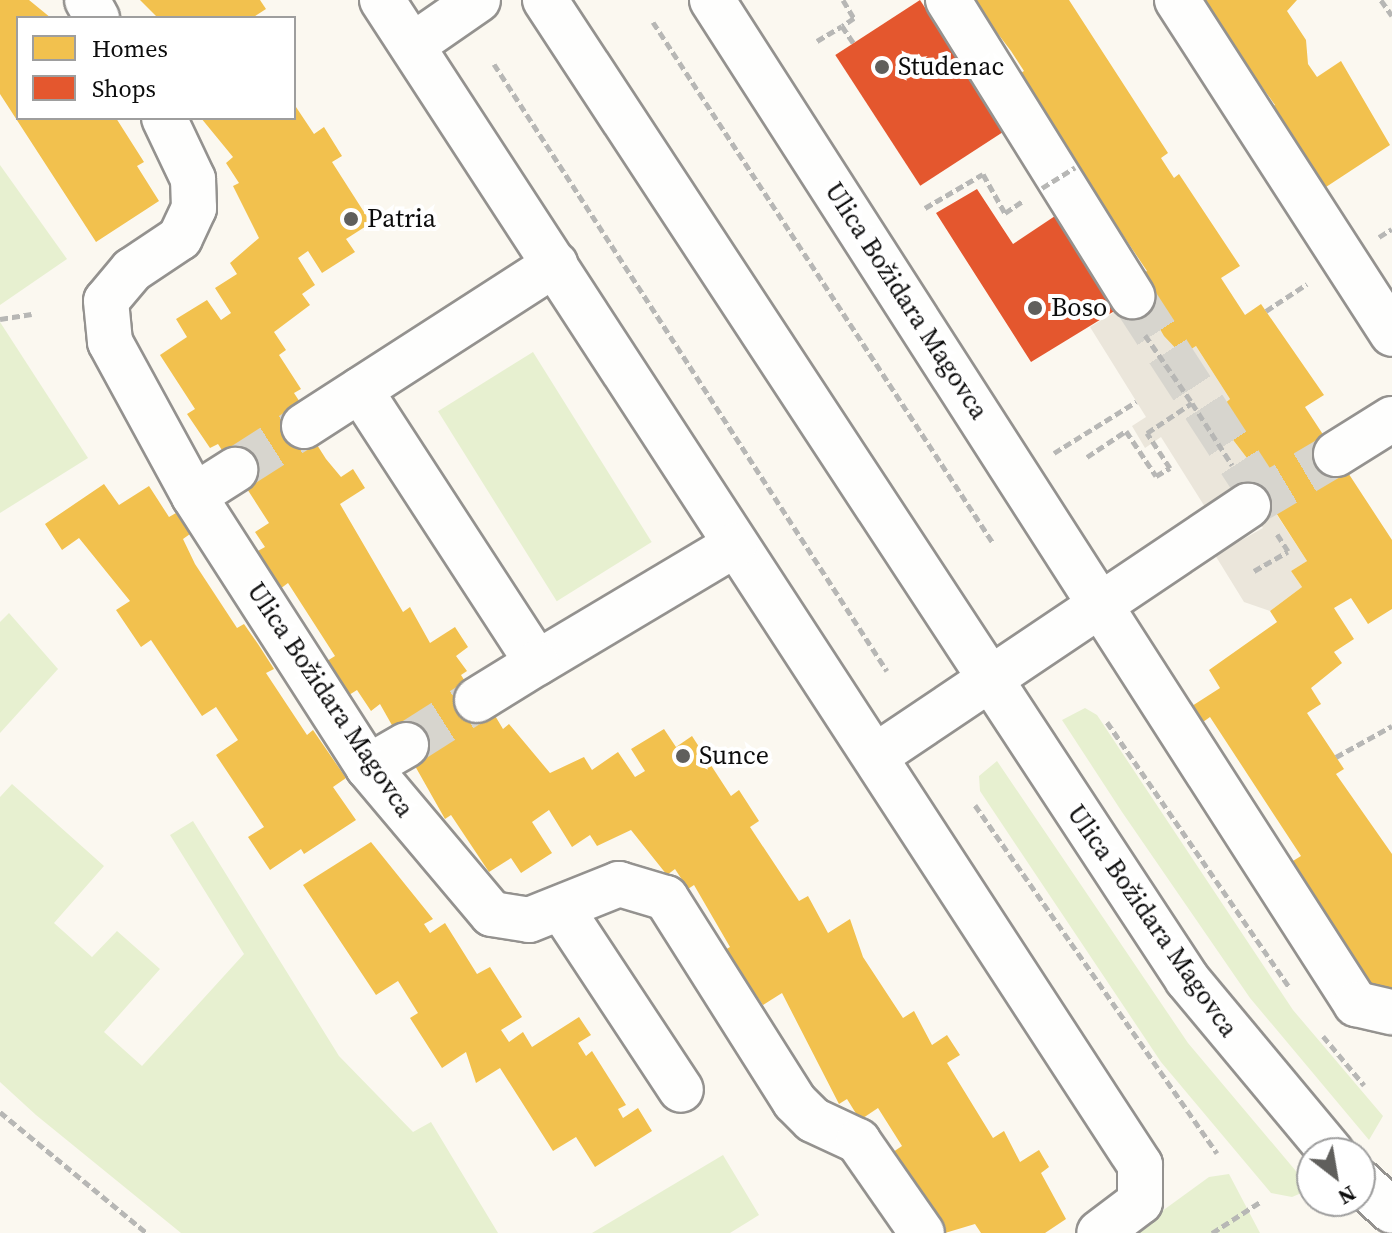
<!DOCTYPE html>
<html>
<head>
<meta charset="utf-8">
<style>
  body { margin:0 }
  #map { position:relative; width:1392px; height:1233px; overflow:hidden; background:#fbf8f0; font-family:"Source Serif 4",serif }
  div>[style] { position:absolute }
  .green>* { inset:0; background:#e7f0d0; transform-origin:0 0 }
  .plaza>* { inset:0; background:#ebe6db }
  .homes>* { inset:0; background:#f2c14e }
  .shops>* { inset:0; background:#e4572e; transform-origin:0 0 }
  .minor-tunnel>* { height:44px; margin-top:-22px; transform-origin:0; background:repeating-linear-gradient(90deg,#d7d5ce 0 44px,transparent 0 66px) }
  .path>* { height:5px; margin-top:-2.5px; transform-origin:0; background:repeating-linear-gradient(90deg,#b7b7b5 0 8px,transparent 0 12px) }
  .roads { filter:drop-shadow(2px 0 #94928f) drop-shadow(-2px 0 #94928f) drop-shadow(0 2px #94928f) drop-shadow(0 -2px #94928f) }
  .minor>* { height:44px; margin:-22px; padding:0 22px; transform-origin:22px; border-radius:22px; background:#fefefd }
  .path-bridge>* { height:5px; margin-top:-2.5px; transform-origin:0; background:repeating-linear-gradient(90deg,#b7b7b5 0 8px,transparent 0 12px) }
  .dots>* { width:22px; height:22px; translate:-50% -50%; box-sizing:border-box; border:4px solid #fff; border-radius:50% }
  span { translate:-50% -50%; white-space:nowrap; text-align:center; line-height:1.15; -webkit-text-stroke:8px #fff; paint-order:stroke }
  .poi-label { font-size:26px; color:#0c0c0c }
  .left { translate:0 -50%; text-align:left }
  .street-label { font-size:26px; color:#0c0c0c }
  .legend { position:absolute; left:16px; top:16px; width:280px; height:104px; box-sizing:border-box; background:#fff; border:2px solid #9e9e9e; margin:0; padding:10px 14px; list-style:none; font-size:24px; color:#0c0c0c }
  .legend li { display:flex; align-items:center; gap:16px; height:40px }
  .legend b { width:40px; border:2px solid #9e9e9e }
  .north { position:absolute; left:1296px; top:1137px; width:80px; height:80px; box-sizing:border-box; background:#fff; border:2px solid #9e9e9e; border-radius:50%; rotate:149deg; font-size:22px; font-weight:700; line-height:32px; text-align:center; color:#0c0c0c }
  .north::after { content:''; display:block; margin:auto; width:28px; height:36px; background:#605f5c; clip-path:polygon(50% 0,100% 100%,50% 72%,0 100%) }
</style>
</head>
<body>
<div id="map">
  <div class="green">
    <i style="clip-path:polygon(0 165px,67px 259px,0 305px)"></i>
    <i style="clip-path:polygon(0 322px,88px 458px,0 513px)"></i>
    <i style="left:533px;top:352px;width:224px;height:112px;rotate:58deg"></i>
    <i style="clip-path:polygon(9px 613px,58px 669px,0 733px,0 622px)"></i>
    <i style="clip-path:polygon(1085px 708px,1097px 715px,1293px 1010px,1383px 1116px,1369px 1140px,1250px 998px,1122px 812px,1062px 720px)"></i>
    <i style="clip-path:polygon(997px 761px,1188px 1043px,1311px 1189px,1292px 1197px,1271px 1193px,1161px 1062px,980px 791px,979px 776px)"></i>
    <i style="clip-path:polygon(12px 784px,104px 866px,54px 923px,92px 957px,117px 931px,160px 969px,104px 1032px,142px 1066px,244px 954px,170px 835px,193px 821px,339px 1056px,413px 1132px,431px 1122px,498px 1233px,181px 1233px,36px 1115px,0 1082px,0 797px)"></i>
    <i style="clip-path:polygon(723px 1155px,759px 1215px,730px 1233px,592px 1233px)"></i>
    <i style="clip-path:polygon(1229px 1174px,1260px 1233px,1132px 1233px,1209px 1177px)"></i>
  </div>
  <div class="plaza">
    <i style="clip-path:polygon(1141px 296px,1182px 355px,1196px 346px,1230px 399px,1223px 405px,1234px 421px,1224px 428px,1279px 500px,1271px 506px,1307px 561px,1291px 571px,1302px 587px,1270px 611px,1244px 602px,1215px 555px,1263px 528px,1234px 487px,1205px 507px,1161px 437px,1145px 448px,1132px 426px,1146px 417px,1090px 327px)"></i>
  </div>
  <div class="homes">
    <i style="clip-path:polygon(0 0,29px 0,51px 18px,18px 18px,18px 118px,116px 118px,144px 162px,137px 166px,159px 201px,96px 242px,0 94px)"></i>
    <i style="clip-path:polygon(140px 0,260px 0,266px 9px,252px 18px,158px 18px)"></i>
    <i style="clip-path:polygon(962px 0,1069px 0,1168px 153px,1161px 158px,1174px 178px,1179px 174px,1240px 266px,1221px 278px,1245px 315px,1261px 304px,1324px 395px,1305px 407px,1392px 540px,1392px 609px,1368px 624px,1351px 598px,1334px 608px,1354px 639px,1334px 652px,1342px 663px,1311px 688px,1321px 704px,1307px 713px,1344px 769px,1336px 774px,1392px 854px,1392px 996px,1381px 1004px,1288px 864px,1301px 856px,1210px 717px,1203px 722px,1192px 706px,1220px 688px,1209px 670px,1277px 622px,1270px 611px,1302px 587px,1291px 571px,1307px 561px,1271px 505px,1279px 500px,1224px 428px,1234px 421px,1223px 405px,1230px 399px,1196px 346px,1182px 355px,1164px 336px,1141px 296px,1139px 276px,1147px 271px,1016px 76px,1024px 71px,1011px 51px,973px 1px)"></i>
    <i style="clip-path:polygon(1199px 0,1297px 0,1287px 11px,1306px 40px,1308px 64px,1317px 77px,1341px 61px,1390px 145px,1326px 187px,1304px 154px,1295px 159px,1264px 112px,1275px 105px)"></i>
    <i style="clip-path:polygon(294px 104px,314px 134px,324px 127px,342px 156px,332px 162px,371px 223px,346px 239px,355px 252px,322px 273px,308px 251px,298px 258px,315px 285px,302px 294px,310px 305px,274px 332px,286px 350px,279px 355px,301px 389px,294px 393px,307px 413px,300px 418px,326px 459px,341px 477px,353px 469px,365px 488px,340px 504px,403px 612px,410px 607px,430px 643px,455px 627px,468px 647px,456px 656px,467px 671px,461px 675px,488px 717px,494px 714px,503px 729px,509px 724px,550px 773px,584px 757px,592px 770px,618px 752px,635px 777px,645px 771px,631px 749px,664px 729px,676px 747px,692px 736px,731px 796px,739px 790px,759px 821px,750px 827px,799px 901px,808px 896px,828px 933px,850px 919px,863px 957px,903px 1018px,914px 1011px,932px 1045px,947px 1035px,960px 1055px,947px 1063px,993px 1138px,1004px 1131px,1020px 1162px,1039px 1150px,1049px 1167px,1041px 1173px,1066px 1219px,1045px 1233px,981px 1233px,975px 1224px,945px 1233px,893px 1152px,902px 1146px,878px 1108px,860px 1120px,847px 1099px,839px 1104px,782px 993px,763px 1005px,749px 985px,741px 990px,718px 954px,730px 947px,694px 885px,688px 889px,675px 869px,667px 875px,631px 830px,597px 846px,590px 835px,572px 847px,549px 810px,532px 822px,552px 853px,521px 873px,511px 858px,489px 872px,451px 815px,445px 819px,380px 704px,371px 711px,357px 690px,349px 695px,327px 661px,335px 656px,288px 583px,280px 589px,256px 552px,265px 547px,255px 532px,269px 523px,218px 444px,210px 448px,187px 414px,195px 409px,160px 355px,187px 337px,176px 319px,207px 300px,221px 320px,231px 313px,215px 288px,237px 274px,230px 263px,259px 238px,233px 186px,239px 183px,226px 163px,233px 157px,201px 118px,294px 118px)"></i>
    <i style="clip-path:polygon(104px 484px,119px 505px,149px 486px,169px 517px,176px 513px,190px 534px,183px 539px,195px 564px,237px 628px,244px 624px,258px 644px,274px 669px,266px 673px,307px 735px,313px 730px,346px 778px,333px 787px,356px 820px,304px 854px,301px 849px,270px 870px,248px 837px,264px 827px,216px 755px,238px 740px,216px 707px,202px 716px,151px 640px,141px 647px,116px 610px,130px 601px,79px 538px,62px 550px,45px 524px)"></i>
    <i style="clip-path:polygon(371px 842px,433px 919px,424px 924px,430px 933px,445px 923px,477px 974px,490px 967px,522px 1017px,501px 1030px,509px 1042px,523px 1032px,532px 1047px,579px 1017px,591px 1035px,578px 1043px,586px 1056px,592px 1051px,626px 1105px,618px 1109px,623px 1118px,638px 1108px,652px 1131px,595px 1167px,576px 1137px,553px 1151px,500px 1068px,476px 1083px,466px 1052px,442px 1068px,410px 1018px,418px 1013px,398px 981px,376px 995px,303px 885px)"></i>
  </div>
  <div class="shops">
    <i style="left:920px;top:0;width:156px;height:101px;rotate:57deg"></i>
    <i style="clip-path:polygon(977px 189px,1013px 244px,1058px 214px,1121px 307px,1031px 362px,936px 213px)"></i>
  </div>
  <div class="minor-tunnel">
    <i style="left:1132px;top:296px;width:239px;rotate:57deg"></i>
    <i style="left:235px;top:470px;width:82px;rotate:-32.5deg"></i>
    <i style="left:1248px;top:506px;width:102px;rotate:-30.6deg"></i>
    <i style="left:406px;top:745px;width:84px;rotate:-32.4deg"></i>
  </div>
  <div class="path">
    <i style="left:843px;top:0;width:21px;rotate:59deg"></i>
    <i style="left:854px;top:18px;width:14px;rotate:146deg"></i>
    <i style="left:842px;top:26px;width:22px;rotate:56deg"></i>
    <i style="left:1381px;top:0;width:19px;rotate:55deg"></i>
    <i style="left:653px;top:22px;width:622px;rotate:56.87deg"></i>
    <i style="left:817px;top:41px;width:29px;rotate:-31deg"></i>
    <i style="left:494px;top:64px;width:723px;rotate:57.08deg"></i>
    <i style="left:925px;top:208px;width:67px;rotate:-30.4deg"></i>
    <i style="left:983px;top:174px;width:45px;rotate:60.6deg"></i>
    <i style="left:1005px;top:213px;width:23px;rotate:-34deg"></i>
    <i style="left:1379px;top:237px;width:15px;rotate:-32deg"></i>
    <i style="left:1266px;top:311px;width:49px;rotate:-33.4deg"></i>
    <i style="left:0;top:319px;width:32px;rotate:-9deg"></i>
    <i style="left:1145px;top:335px;width:83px;rotate:55.3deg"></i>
    <i style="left:1054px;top:453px;width:97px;rotate:-31.9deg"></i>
    <i style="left:1087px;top:457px;width:47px;rotate:-33.7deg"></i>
    <i style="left:1126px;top:431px;width:54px;rotate:56.3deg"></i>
    <i style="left:1156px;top:476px;width:16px;rotate:-30deg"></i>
    <i style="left:1170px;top:468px;width:42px;rotate:-123.3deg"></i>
    <i style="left:1147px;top:433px;width:54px;rotate:-33.7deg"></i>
    <i style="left:1192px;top:403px;width:74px;rotate:57.2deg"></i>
    <i style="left:1254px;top:571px;width:39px;rotate:-30deg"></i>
    <i style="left:1288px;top:551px;width:20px;rotate:-123deg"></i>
    <i style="left:1107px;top:722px;width:323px;rotate:55.5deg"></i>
    <i style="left:1336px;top:757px;width:64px;rotate:-29deg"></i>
    <i style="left:975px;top:805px;width:424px;rotate:55.2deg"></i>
    <i style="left:1323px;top:1036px;width:64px;rotate:50.1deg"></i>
    <i style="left:0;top:1112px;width:190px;rotate:39.5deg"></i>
    <i style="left:1212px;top:1233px;width:57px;rotate:-32.9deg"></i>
  </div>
  <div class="roads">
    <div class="minor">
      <i style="left:87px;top:0;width:21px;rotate:61deg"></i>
      <i style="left:382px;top:0;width:1390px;rotate:56.95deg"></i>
      <i style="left:1140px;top:1165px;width:37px;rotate:90deg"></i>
      <i style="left:1140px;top:1202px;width:51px;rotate:142.9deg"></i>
      <i style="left:545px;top:0;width:1171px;rotate:56.74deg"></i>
      <i style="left:1187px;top:979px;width:226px;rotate:50.2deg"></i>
      <i style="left:712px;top:0;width:1193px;rotate:57.32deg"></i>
      <i style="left:1356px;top:1004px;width:37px;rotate:13deg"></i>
      <i style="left:948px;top:0;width:349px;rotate:58.1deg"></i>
      <i style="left:1177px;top:0;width:397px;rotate:57.2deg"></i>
      <i style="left:413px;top:45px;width:79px;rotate:-34.7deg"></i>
      <i style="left:164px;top:118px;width:68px;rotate:64.6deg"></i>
      <i style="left:193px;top:179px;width:29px;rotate:88deg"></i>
      <i style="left:194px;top:208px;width:33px;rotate:115deg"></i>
      <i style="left:180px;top:238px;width:58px;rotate:146.3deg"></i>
      <i style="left:132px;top:270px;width:40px;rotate:130deg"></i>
      <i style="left:106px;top:301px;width:41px;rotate:84.4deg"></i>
      <i style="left:110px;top:342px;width:175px;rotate:61.4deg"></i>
      <i style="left:194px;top:496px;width:322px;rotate:57.3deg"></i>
      <i style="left:368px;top:767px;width:192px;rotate:49.9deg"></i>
      <i style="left:492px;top:914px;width:37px;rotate:9deg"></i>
      <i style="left:529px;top:920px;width:97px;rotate:-21.8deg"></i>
      <i style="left:619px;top:884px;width:49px;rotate:16.6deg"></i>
      <i style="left:666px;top:898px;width:241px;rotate:57.7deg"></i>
      <i style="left:795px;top:1102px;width:25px;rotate:45deg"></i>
      <i style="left:813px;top:1120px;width:50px;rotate:25deg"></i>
      <i style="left:858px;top:1141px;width:112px;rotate:55.2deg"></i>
      <i style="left:360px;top:390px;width:325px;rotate:57deg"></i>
      <i style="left:537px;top:663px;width:230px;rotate:-30.8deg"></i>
      <i style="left:304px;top:426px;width:299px;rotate:-32.8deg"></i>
      <i style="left:1336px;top:454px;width:66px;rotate:-32deg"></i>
      <i style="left:194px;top:496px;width:49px;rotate:-32.4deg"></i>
      <i style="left:477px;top:700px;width:70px;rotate:-31.7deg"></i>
      <i style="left:877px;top:755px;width:447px;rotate:-33.9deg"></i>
      <i style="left:368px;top:767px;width:44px;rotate:-30.1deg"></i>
      <i style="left:563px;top:911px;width:214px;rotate:56.6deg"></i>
      <i style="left:1360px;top:1182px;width:43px;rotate:42.2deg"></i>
    </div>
  </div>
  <div class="path-bridge">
    <i style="left:1042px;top:188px;width:39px;rotate:-32deg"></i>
  </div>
  <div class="dots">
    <i style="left:882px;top:67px;background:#605f5c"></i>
    <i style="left:351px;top:219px;background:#605f5c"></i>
    <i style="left:1035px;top:308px;background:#605f5c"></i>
    <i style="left:683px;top:756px;background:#605f5c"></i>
  </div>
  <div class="poi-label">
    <span class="left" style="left:898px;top:67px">Studenac</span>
    <span class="left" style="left:367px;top:219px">Patria</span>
    <span class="left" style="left:1051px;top:308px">Boso</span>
    <span class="left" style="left:699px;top:756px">Sunce</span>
  </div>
  <div class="street-label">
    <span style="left:906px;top:301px;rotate:57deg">Ulica Božidara Magovca</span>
    <span style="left:330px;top:700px;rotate:56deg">Ulica Božidara Magovca</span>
    <span style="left:1152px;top:921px;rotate:55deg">Ulica Božidara Magovca</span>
  </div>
  <ul class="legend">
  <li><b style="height:22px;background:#f2c14e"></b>Homes</li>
  <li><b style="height:22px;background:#e4572e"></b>Shops</li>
  </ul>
  <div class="north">N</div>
</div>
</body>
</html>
